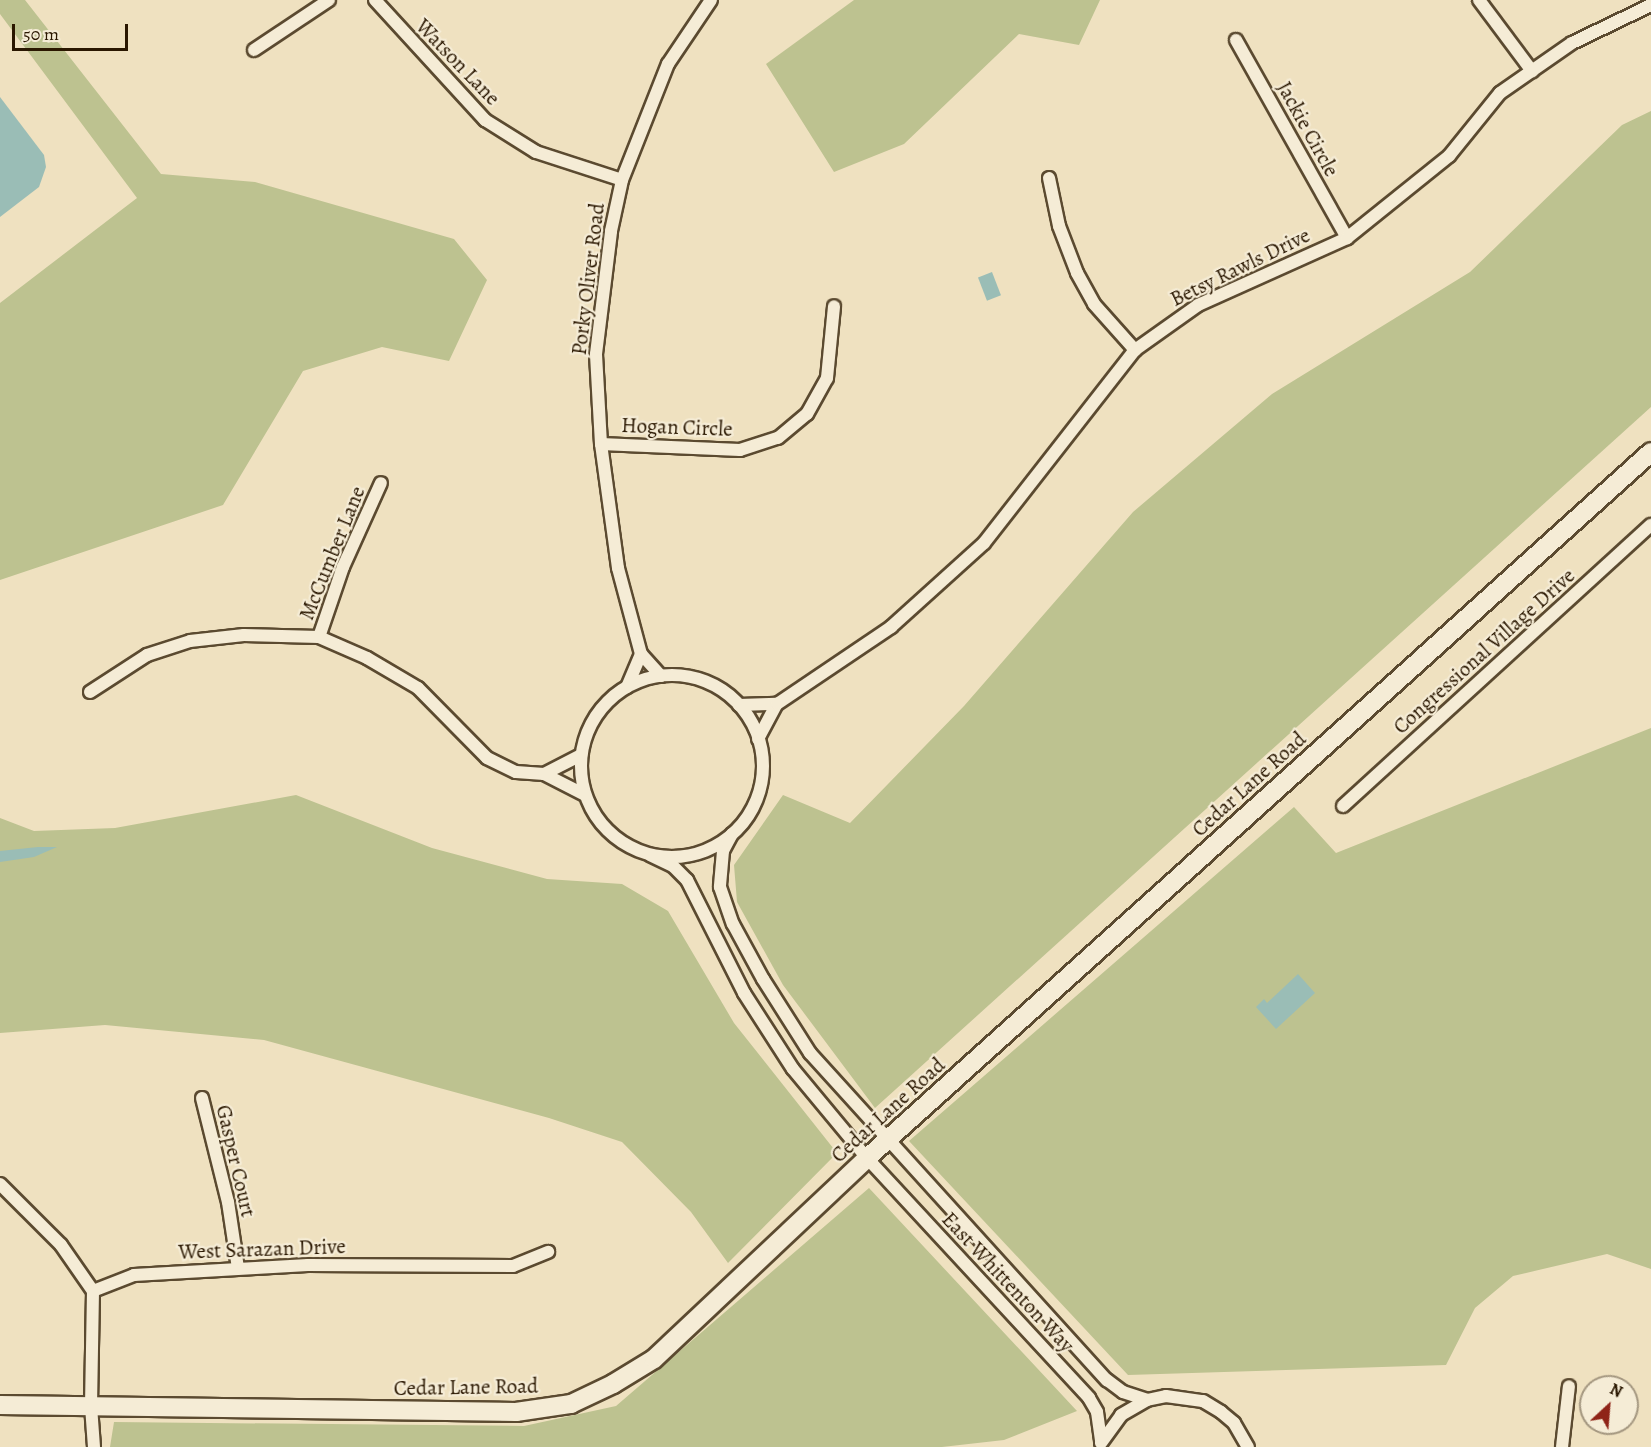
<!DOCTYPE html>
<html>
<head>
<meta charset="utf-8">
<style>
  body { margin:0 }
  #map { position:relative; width:1651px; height:1447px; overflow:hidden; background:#efe1c0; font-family:Alegreya,serif }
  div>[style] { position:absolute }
  .green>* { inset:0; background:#bdc290 }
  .water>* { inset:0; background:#9abdb6; transform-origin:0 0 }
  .roads { filter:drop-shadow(2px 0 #5b4a30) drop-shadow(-2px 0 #5b4a30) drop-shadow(0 2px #5b4a30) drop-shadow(0 -2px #5b4a30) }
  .street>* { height:12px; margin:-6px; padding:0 6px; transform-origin:6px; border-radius:6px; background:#f5ecd6 }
  .street>.ring { margin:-6px; padding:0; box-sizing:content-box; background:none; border:12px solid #f5ecd6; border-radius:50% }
  .secondary>* { height:18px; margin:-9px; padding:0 9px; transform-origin:9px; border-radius:9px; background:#f5ecd6 }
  span { translate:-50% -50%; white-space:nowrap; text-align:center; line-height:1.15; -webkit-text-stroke:4.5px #f5ecd6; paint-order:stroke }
  .street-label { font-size:21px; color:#2a1700 }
  .north { position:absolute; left:1579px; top:1375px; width:60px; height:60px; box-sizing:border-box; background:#f5ecd6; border:2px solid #a49780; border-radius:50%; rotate:26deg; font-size:16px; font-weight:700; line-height:24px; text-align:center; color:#2a1700 }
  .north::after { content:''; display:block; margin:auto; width:21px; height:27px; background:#8f2418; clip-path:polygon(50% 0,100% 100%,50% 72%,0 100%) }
  .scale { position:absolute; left:12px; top:24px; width:116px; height:27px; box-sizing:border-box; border:3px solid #2a1700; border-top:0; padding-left:8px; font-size:18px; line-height:21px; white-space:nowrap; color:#2a1700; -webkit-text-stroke:4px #f5ecd6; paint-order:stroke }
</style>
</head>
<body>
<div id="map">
  <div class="green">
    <i style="clip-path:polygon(0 0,25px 0,161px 174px,255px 182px,454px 239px,487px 280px,449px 361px,382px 347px,303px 371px,223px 505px,0 580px,0 303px,137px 198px,0 14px)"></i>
    <i style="clip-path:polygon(854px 0,1100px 0,1079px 45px,1019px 34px,904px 144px,834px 172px,766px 64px)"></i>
    <i style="clip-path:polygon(1651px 111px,1651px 407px,875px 1108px,783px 985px,737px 902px,734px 865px,783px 795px,850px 823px,964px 706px,1133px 512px,1272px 394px,1470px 272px,1622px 125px)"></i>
    <i style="clip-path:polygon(1651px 728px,1651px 1269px,1607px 1254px,1513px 1276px,1475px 1308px,1446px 1365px,1128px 1375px,909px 1141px,1294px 807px,1336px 853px)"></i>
    <i style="clip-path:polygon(296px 795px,432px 848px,547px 879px,622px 884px,668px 911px,734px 1023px,837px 1153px,728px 1263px,691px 1212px,622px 1142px,549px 1118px,264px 1040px,105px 1025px,0 1033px,0 818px,34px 831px,115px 828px)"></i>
    <i style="clip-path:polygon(869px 1188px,1077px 1411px,1004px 1440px,942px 1447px,110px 1447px,114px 1422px,524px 1426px,616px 1406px)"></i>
  </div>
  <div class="water">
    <i style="clip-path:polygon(0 97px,44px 155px,46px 167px,39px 187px,0 217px)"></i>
    <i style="left:992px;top:272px;width:25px;height:15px;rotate:69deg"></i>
    <i style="clip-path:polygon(38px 847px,57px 847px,34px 857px,0 862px,0 851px)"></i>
    <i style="clip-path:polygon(1298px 974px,1315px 993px,1276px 1029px,1256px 1007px,1264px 999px,1267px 1003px)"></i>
  </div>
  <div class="roads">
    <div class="street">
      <i style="left:375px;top:0;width:163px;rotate:47.5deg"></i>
      <i style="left:485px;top:120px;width:60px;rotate:32.1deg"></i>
      <i style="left:536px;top:152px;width:90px;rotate:18deg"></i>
      <i style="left:1479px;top:0;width:89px;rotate:53.3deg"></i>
      <i style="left:1236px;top:40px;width:227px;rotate:60.7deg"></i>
      <i style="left:254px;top:50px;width:90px;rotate:-33.7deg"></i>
      <i style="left:1049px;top:178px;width:49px;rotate:78.2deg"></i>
      <i style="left:1059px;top:226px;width:50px;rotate:69deg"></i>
      <i style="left:1077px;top:273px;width:35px;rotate:61deg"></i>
      <i style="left:1094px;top:304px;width:62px;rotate:48.3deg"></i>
      <i style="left:601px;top:444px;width:139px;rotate:2.5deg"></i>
      <i style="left:740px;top:450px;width:40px;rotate:-18deg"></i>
      <i style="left:778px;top:438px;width:38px;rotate:-40deg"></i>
      <i style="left:807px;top:414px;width:41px;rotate:-60.9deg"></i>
      <i style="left:827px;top:378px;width:72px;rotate:-84.4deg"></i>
      <i style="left:319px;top:637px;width:74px;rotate:-71.1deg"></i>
      <i style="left:343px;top:567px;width:92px;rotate:-65.7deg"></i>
      <i class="ring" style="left:581px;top:675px;width:170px;height:170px"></i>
      <i style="left:661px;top:676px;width:30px;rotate:-132deg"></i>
      <i style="left:641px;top:654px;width:89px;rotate:-105deg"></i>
      <i style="left:618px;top:568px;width:125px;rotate:-97.8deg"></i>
      <i style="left:601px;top:444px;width:90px;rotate:-93.2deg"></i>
      <i style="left:596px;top:354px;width:124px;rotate:-83deg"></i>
      <i style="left:611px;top:231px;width:52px;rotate:-77.8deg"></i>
      <i style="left:622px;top:180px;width:125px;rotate:-68.4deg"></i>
      <i style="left:668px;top:64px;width:77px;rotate:-56.1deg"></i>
      <i style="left:627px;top:687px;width:36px;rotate:-67deg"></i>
      <i style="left:90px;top:692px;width:68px;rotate:-33deg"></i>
      <i style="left:147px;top:655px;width:45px;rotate:-18deg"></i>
      <i style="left:190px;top:641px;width:54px;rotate:-6.3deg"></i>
      <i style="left:244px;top:635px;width:75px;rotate:1.5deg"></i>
      <i style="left:319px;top:637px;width:52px;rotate:23.6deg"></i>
      <i style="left:367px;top:658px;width:59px;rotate:30.5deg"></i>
      <i style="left:418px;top:688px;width:98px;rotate:45.4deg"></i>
      <i style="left:487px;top:758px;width:32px;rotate:26deg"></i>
      <i style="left:516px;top:772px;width:28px;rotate:4deg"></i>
      <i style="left:544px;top:774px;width:46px;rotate:27.1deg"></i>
      <i style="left:739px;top:705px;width:38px;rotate:-2deg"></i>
      <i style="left:758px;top:739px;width:40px;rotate:-62deg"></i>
      <i style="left:777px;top:704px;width:138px;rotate:-34deg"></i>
      <i style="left:891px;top:627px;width:125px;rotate:-42.1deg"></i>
      <i style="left:984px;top:543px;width:245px;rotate:-52deg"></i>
      <i style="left:1135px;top:350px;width:77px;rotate:-35.5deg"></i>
      <i style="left:1198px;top:305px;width:163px;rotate:-24.2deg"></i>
      <i style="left:1347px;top:238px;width:131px;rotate:-38.8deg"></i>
      <i style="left:1449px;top:156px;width:81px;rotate:-51deg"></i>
      <i style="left:1500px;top:93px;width:88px;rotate:-34.8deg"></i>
      <i style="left:1572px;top:43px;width:88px;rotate:-25.7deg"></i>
      <i style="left:544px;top:774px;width:42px;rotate:-27.2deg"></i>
      <i style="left:1343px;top:806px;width:417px;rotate:-42.4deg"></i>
      <i style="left:732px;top:834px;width:19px;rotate:118deg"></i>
      <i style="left:723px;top:851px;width:36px;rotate:95deg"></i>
      <i style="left:720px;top:887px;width:39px;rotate:71deg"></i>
      <i style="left:733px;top:924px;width:63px;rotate:61.4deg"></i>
      <i style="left:763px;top:979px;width:88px;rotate:57.6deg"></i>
      <i style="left:810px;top:1053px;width:442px;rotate:47.8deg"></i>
      <i style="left:1107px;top:1380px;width:20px;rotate:37deg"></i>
      <i style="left:1123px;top:1392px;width:25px;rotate:18deg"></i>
      <i style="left:650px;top:855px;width:25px;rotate:26deg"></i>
      <i style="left:673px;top:866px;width:20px;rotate:45deg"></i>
      <i style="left:687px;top:880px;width:127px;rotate:63.2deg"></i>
      <i style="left:744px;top:993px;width:90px;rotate:57.2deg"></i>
      <i style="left:793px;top:1069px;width:116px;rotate:50.3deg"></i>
      <i style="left:867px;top:1158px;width:327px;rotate:47.2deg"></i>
      <i style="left:1089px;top:1398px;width:16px;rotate:60deg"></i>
      <i style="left:1097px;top:1412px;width:30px;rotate:82deg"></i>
      <i style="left:202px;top:1098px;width:107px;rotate:76deg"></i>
      <i style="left:228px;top:1202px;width:67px;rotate:81.4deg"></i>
      <i style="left:0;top:1184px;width:86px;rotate:45deg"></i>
      <i style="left:61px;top:1245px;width:56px;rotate:55.2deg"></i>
      <i style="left:1101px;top:1443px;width:34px;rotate:-54deg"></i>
      <i style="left:1121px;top:1415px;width:30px;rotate:-30deg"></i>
      <i style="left:1147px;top:1400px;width:19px;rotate:-12deg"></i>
      <i style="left:1166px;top:1396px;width:37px;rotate:8deg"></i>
      <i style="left:1203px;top:1401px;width:21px;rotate:31deg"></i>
      <i style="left:1221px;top:1412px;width:17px;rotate:40deg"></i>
      <i style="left:1234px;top:1423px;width:28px;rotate:60deg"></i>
      <i style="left:94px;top:1447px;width:41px;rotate:-94.2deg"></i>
      <i style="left:91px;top:1406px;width:115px;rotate:-89deg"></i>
      <i style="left:93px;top:1291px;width:44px;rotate:-21.3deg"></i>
      <i style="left:134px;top:1275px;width:174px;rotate:-3.3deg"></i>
      <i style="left:308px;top:1265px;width:205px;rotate:0.3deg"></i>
      <i style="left:513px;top:1266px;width:38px;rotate:-22deg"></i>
      <i style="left:1562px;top:1447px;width:61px;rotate:-83.5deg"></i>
    </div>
    <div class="secondary">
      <i style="left:0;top:1405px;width:516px;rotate:0.78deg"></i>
      <i style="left:516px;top:1412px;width:56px;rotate:-8.3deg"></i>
      <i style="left:571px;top:1404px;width:47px;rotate:-25.5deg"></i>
      <i style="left:613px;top:1384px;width:48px;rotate:-31.4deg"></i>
      <i style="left:654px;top:1359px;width:293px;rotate:-43.3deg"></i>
      <i style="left:867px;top:1158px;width:1055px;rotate:-42deg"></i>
    </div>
  </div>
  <div class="street-label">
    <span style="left:458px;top:62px;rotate:46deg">Watson Lane</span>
    <span style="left:1308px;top:129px;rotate:61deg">Jackie Circle</span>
    <span style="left:1240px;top:267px;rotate:-26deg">Betsy Rawls Drive</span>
    <span style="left:588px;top:279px;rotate:-83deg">Porky Oliver Road</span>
    <span style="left:677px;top:427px;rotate:2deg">Hogan Circle</span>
    <span style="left:332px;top:553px;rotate:-68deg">McCumber Lane</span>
    <span style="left:1484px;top:651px;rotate:-42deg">Congressional Village Drive</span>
    <span style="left:1249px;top:784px;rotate:-42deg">Cedar Lane Road</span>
    <span style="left:888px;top:1110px;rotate:-42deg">Cedar Lane Road</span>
    <span style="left:236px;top:1161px;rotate:77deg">Gasper Court</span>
    <span style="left:262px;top:1249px;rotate:-2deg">West Sarazan Drive</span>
    <span style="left:1008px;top:1282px;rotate:47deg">East Whittenton Way</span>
    <span style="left:466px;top:1387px;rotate:-1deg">Cedar Lane Road</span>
  </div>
  <div class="north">N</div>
  <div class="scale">50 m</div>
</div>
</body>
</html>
